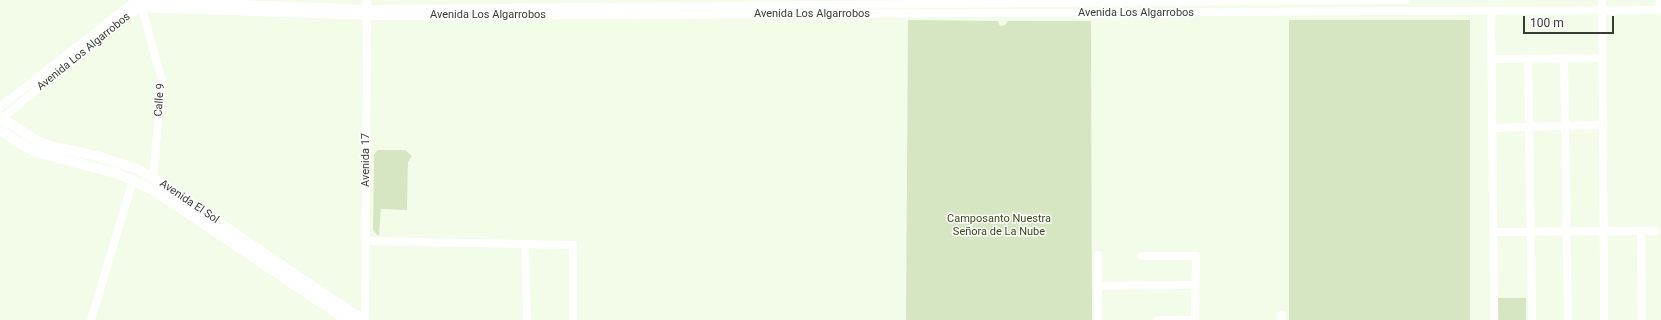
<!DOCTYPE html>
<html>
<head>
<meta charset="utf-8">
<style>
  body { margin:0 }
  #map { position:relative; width:1661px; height:320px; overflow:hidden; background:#f3fce8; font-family:Roboto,sans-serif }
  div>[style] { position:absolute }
  .green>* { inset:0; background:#d6e6c2; transform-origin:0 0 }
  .minor>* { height:8px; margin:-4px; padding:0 4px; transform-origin:4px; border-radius:4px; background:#fff }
  .major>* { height:10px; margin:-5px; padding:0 5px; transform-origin:5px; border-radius:5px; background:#fff }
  span { translate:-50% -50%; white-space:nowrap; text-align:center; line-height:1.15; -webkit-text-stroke:3px #fff; paint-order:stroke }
  .street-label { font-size:11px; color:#383b34 }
  .park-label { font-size:11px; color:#364910 }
  .scale { position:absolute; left:1523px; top:16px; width:91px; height:18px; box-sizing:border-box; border:2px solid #383b34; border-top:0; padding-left:5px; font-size:12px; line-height:14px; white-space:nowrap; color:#383b34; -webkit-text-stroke:3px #fff; paint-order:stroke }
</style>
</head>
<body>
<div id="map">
  <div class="green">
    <i style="clip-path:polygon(908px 20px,998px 21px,1000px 26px,1005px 25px,1008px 21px,1091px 21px,1092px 320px,906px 320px)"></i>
    <i style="left:1289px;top:20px;width:181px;height:300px"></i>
    <i style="clip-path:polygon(378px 150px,405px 150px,412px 156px,408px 162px,407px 210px,381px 209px,379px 235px,377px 235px,373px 230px,374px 154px)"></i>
    <i style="left:1498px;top:298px;width:28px;height:22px"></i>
  </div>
  <div class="minor">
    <i style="left:1602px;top:0;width:320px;rotate:89.6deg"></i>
    <i style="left:141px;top:5px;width:78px;rotate:74.4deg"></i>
    <i style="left:162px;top:80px;width:98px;rotate:95.2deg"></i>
    <i style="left:1659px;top:10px;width:10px;rotate:-84deg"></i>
    <i style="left:1491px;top:11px;width:309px;rotate:89.4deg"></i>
    <i style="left:1564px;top:58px;width:262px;rotate:89.1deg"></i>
    <i style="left:1491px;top:59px;width:111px;rotate:-0.5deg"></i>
    <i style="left:1528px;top:59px;width:261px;rotate:89.1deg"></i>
    <i style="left:0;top:107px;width:172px;rotate:-38.1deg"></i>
    <i style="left:135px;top:1px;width:5px;rotate:-11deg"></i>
    <i style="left:140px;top:0;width:227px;rotate:2.3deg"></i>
    <i style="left:367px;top:9px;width:1038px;rotate:-0.5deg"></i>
    <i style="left:2px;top:118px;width:174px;rotate:-38.9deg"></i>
    <i style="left:137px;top:9px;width:5px;rotate:-11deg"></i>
    <i style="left:142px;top:8px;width:225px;rotate:2deg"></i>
    <i style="left:367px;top:16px;width:1294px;rotate:-0.27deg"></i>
    <i style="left:1492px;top:128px;width:110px;rotate:-1.6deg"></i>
    <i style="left:1641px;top:231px;width:89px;rotate:89.4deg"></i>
    <i style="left:1493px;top:232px;width:163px;rotate:-0.4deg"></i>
    <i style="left:366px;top:241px;width:207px;rotate:1.1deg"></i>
    <i style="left:573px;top:245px;width:75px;rotate:90deg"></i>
    <i style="left:525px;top:245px;width:75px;rotate:88.5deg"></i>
    <i style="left:1098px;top:255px;width:65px;rotate:90deg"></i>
    <i style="left:1142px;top:256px;width:54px"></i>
    <i style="left:1196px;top:256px;width:64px;rotate:90.9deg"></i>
    <i style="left:1098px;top:286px;width:98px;rotate:-0.6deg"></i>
    <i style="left:91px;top:320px;width:146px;rotate:-73.3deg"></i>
    <i style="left:365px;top:320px;width:320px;rotate:-89.6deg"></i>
    <i style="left:1158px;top:320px;width:37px"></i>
    <i style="left:1282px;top:320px;width:5px;rotate:-90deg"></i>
  </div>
  <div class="major">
    <i style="left:0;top:117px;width:44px;rotate:33deg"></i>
    <i style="left:37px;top:141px;width:14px;rotate:21deg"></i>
    <i style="left:50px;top:146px;width:48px;rotate:12deg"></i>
    <i style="left:97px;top:156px;width:40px;rotate:18deg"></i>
    <i style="left:135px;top:168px;width:21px;rotate:29deg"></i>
    <i style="left:153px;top:178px;width:254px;rotate:34.1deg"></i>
    <i style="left:0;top:130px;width:19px;rotate:35deg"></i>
    <i style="left:16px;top:141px;width:23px;rotate:29deg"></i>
    <i style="left:36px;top:152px;width:83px;rotate:14.7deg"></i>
    <i style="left:116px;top:173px;width:41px;rotate:24.7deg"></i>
    <i style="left:153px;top:190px;width:234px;rotate:33.8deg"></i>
  </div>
  <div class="street-label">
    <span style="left:1136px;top:13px">Avenida Los Algarrobos</span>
    <span style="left:812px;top:14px">Avenida Los Algarrobos</span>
    <span style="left:488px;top:15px">Avenida Los Algarrobos</span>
    <span style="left:84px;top:52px;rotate:-39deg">Avenida Los Algarrobos</span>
    <span style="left:160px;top:100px;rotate:-86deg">Calle 9</span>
    <span style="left:366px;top:160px;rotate:-90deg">Avenida 17</span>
    <span style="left:189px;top:202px;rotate:34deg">Avenida El Sol</span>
  </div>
  <div class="park-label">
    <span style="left:999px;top:226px">Camposanto Nuestra<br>Señora de La Nube</span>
  </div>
  <div class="scale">100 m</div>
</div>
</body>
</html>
